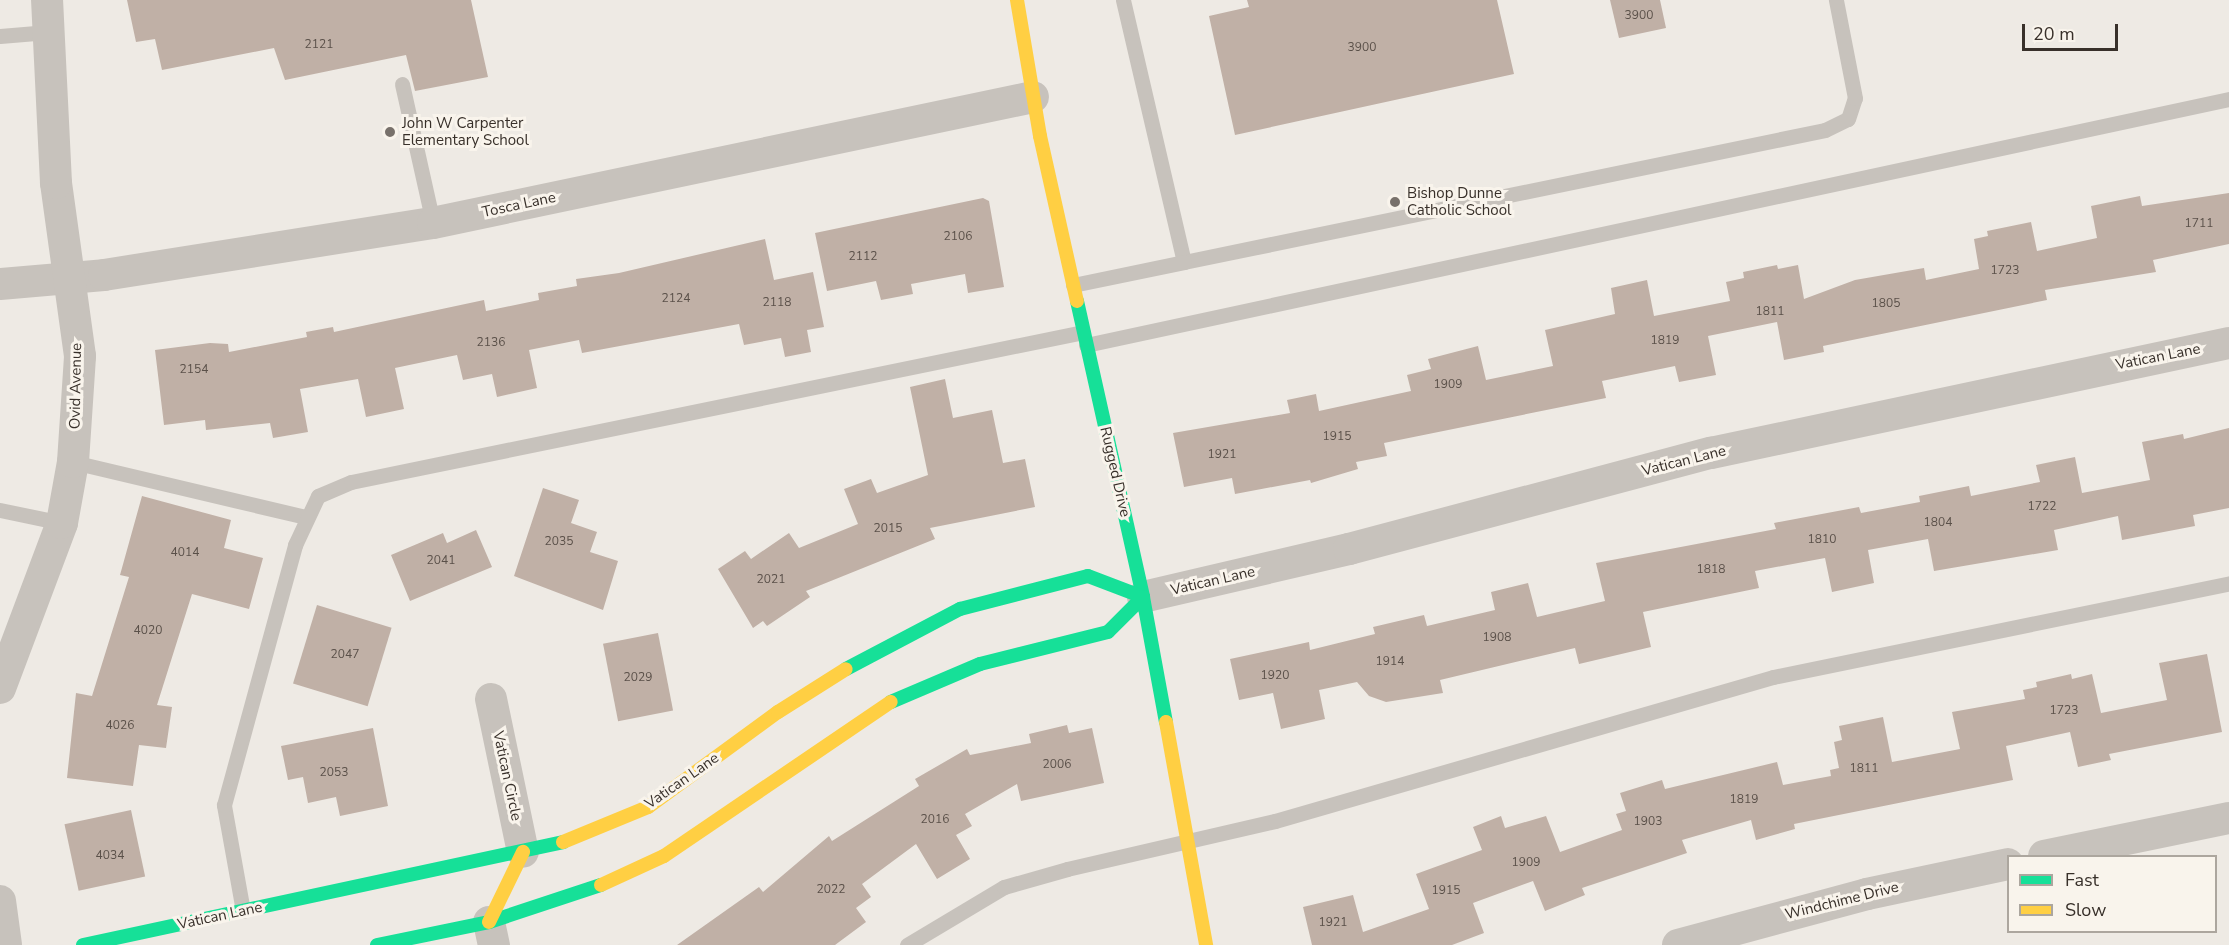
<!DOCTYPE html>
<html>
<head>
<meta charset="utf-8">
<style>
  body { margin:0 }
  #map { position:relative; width:2229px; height:945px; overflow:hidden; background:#eeeae4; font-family:"Nunito Sans",sans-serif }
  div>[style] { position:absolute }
  .building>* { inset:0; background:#c0b0a6; transform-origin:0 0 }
  .lane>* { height:15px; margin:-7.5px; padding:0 7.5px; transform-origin:7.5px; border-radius:7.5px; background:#c7c2bc }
  .street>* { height:32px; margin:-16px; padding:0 16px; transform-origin:16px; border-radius:16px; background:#c7c2bc }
  .fast>* { height:14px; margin:-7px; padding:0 7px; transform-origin:7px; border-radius:7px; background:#16e098 }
  .slow>* { height:14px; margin:-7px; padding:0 7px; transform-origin:7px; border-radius:7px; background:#ffcf43 }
  .dots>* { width:16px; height:16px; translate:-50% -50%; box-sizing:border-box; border:3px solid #f9f4ec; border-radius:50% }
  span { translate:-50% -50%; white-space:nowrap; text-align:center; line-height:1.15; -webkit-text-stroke:6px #f9f4ec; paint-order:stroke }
  .number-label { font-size:12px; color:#5a5049 }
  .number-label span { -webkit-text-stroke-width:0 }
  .poi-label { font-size:15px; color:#38302a }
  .left { translate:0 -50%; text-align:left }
  .street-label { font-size:15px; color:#38302a }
  .legend { position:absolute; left:2007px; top:855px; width:210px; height:78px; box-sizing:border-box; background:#f9f4ec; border:2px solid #aca69e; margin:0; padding:8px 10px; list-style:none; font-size:18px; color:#38302a }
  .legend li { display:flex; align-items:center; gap:12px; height:30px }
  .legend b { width:30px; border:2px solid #aca69e }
  .scale { position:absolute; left:2022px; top:24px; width:96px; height:27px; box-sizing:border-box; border:3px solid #38302a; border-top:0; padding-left:8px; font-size:18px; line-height:21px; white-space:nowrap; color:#38302a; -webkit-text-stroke:4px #f9f4ec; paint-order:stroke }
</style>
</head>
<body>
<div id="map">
  <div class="building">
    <i style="clip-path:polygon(127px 0,471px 0,488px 77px,415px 91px,406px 55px,285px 80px,274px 48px,162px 70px,155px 39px,136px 42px)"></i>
    <i style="clip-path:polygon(1247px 0,1497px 0,1514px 74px,1235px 135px,1209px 16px,1249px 7px)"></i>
    <i style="clip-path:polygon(1610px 0,1660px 0,1666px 28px,1619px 38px)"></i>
    <i style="clip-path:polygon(2229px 193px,2229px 244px,2153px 260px,2156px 272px,2045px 290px,2047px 300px,1823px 346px,1824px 352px,1784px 360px,1777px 322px,1708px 336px,1716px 375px,1679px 382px,1675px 366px,1602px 381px,1606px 398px,1384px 443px,1387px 456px,1356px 462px,1358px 469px,1311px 483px,1310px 480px,1235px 494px,1232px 478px,1184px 487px,1173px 433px,1290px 413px,1287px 400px,1316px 394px,1319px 411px,1411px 391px,1407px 375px,1431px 369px,1428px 359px,1478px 346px,1486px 380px,1553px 366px,1545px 330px,1615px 314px,1611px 288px,1647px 280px,1654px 316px,1730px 301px,1726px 282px,1744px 278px,1743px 272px,1777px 265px,1778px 269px,1798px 265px,1804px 299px,1855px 280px,1924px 268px,1926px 280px,1979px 269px,1974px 239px,1988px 236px,1987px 231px,2031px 222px,2037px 251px,2097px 238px,2091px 206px,2140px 196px,2142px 206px)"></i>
    <i style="clip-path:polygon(983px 198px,989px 201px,1004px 287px,968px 293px,965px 274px,911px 284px,913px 294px,881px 300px,876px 281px,827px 291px,815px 233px)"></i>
    <i style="clip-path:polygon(765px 239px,774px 280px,813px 272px,824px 327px,807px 330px,811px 352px,785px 357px,781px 338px,744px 345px,739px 324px,582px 353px,579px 340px,529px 350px,537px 388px,497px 397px,492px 374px,463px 380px,457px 355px,395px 368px,404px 409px,366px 417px,358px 379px,300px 389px,308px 432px,273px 438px,270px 423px,206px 430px,205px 420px,164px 425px,155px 350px,210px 343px,228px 344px,229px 352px,307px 337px,306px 332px,333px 327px,334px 332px,484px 300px,486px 311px,539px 300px,538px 293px,577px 286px,576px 279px,619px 273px)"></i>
    <i style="clip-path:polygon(945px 379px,953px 418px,992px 410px,1003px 463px,1025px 459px,1035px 507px,930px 528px,935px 539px,806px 591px,810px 597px,767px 626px,763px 621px,753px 628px,718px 569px,745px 551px,751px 559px,789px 533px,799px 548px,858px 524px,844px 489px,871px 479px,877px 493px,928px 475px,910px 387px)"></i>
    <i style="clip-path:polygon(2229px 428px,2229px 508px,2193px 515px,2195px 526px,2122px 540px,2118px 516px,2054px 530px,2058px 550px,1934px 571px,1928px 539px,1868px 550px,1874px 583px,1832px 592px,1825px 558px,1755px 571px,1759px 588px,1643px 612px,1651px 647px,1579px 664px,1575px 648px,1440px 680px,1443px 693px,1386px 702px,1369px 696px,1357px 682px,1319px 690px,1325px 719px,1281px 729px,1273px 693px,1239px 700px,1230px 659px,1309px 642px,1310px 650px,1375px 634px,1373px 627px,1424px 615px,1427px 626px,1495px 610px,1491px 592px,1528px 583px,1537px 617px,1605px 601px,1596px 563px,1776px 529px,1774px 523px,1859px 507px,1861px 513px,1920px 502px,1919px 496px,1969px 486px,1971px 496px,2040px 482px,2036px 465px,2075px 457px,2082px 493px,2150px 480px,2142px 442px,2183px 434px,2184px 439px)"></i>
    <i style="clip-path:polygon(543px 488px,579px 500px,571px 523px,597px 532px,590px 552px,618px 561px,603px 610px,514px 576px)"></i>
    <i style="clip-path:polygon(142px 496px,231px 520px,224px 548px,263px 558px,249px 609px,192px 594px,157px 705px,172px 707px,166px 748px,139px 745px,133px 786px,67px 778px,76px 693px,92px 696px,129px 577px,120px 575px)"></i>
    <i style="clip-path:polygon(476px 530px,492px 567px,410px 601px,391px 555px,443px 533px,447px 543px)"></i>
    <i style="left:317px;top:605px;width:78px;height:82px;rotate:17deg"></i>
    <i style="left:658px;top:633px;width:79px;height:56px;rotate:79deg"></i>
    <i style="clip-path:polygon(2207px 654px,2222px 732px,2109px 754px,2111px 760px,2078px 767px,2070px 732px,2006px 746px,2013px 780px,1794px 824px,1795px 829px,1756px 840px,1751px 820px,1682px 840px,1687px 853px,1582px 888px,1585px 895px,1545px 911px,1533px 881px,1473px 903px,1484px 933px,1452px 945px,1312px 945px,1303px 907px,1353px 895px,1363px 932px,1429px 909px,1416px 874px,1482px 850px,1473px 827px,1501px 816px,1505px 828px,1546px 816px,1560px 852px,1622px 830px,1616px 814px,1626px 811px,1620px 793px,1662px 780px,1665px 789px,1777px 762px,1783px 785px,1831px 776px,1830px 770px,1839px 768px,1834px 742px,1842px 740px,1839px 726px,1883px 717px,1892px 762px,1960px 749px,1952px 712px,2025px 699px,2023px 690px,2037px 687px,2036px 682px,2071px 674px,2072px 679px,2092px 674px,2101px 713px,2167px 700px,2159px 663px)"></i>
    <i style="clip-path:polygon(1067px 725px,1069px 733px,1092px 728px,1104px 783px,1021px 801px,1017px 784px,965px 814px,972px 826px,956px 835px,970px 859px,937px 879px,916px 844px,862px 884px,871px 897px,856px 908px,866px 922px,835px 945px,677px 945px,759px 887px,763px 892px,829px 836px,832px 841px,919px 786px,915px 779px,967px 749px,970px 755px,1031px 743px,1029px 734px)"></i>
    <i style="clip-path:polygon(373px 728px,388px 806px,340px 816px,336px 797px,308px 803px,303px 777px,288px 780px,281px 746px)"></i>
    <i style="left:131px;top:810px;width:68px;height:68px;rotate:78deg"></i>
  </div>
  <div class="lane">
    <i style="left:1123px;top:0;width:269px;rotate:76.9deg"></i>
    <i style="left:1184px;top:262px;width:654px;rotate:-11.64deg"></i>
    <i style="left:1825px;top:130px;width:25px;rotate:-26deg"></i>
    <i style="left:1848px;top:119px;width:22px;rotate:-72deg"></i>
    <i style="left:1855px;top:98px;width:100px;rotate:-101deg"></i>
    <i style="left:0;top:36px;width:48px;rotate:-4.8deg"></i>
    <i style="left:402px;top:84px;width:142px;rotate:77.4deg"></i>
    <i style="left:1073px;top:285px;width:113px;rotate:-11.7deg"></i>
    <i style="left:1086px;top:345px;width:1169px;rotate:-12.15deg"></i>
    <i style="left:73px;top:462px;width:238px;rotate:13.3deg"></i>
    <i style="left:0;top:510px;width:63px;rotate:11.8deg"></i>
    <i style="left:243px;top:911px;width:108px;rotate:-100.2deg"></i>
    <i style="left:224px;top:805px;width:270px;rotate:-74.7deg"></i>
    <i style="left:295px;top:545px;width:54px;rotate:-64.9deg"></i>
    <i style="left:318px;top:496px;width:36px;rotate:-23deg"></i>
    <i style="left:351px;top:482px;width:747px;rotate:-11.58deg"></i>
    <i style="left:907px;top:945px;width:113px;rotate:-30.9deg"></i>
    <i style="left:1004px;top:887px;width:66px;rotate:-15.9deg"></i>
    <i style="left:1067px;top:869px;width:213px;rotate:-13deg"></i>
    <i style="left:1275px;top:821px;width:518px;rotate:-16.13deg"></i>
    <i style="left:1773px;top:677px;width:466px;rotate:-11.6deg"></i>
  </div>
  <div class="street">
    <i style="left:0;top:284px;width:104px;rotate:-4.9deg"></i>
    <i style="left:104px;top:275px;width:333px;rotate:-9deg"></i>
    <i style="left:433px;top:223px;width:613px;rotate:-11.86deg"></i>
    <i style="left:1143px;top:597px;width:212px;rotate:-13.1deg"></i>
    <i style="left:1349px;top:549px;width:375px;rotate:-14.9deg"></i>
    <i style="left:1711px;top:453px;width:530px;rotate:-11.99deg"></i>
    <i style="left:0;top:688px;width:176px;rotate:-69.4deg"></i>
    <i style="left:62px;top:523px;width:62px;rotate:-79.8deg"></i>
    <i style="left:73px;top:462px;width:106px;rotate:-86.2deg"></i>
    <i style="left:80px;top:356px;width:175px;rotate:-97.9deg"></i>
    <i style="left:56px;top:183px;width:183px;rotate:-92.8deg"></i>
    <i style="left:491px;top:699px;width:156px;rotate:78.2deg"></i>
    <i style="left:2044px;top:856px;width:189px;rotate:-11.6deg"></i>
    <i style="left:0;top:901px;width:44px;rotate:82.2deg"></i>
    <i style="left:489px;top:922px;width:24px;rotate:78deg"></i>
    <i style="left:1678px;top:945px;width:196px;rotate:-15.1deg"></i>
    <i style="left:1867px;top:894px;width:144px;rotate:-12deg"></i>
  </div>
  <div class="fast">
    <i style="left:1077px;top:301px;width:303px;rotate:77.4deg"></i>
    <i style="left:1143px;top:597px;width:127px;rotate:79.6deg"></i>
    <i style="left:846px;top:669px;width:129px;rotate:-27.8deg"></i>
    <i style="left:960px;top:609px;width:132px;rotate:-14.5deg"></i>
    <i style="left:1088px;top:576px;width:59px;rotate:20.9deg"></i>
    <i style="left:1143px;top:597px;width:49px;rotate:135deg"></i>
    <i style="left:1108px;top:632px;width:132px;rotate:166deg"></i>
    <i style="left:980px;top:664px;width:97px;rotate:156.9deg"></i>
    <i style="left:83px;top:945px;width:491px;rotate:-12.1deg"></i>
    <i style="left:377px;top:945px;width:114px;rotate:-11.6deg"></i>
    <i style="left:489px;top:922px;width:118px;rotate:-18.3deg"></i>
  </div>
  <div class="slow">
    <i style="left:1017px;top:0;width:138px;rotate:80.4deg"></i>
    <i style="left:1040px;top:136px;width:169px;rotate:77.4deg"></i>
    <i style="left:1166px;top:722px;width:227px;rotate:79.8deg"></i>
    <i style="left:563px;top:842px;width:92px;rotate:-22.4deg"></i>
    <i style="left:648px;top:807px;width:161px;rotate:-36.2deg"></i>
    <i style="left:778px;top:712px;width:80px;rotate:-32.3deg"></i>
    <i style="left:601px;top:885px;width:69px;rotate:-24.7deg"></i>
    <i style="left:664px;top:856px;width:274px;rotate:-34.2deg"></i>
    <i style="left:489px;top:922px;width:78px;rotate:-64.1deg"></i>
  </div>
  <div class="dots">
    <i style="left:390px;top:132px;background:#78716b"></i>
    <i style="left:1395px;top:202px;background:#78716b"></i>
  </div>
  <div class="number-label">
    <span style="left:1639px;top:16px">3900</span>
    <span style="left:319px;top:45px">2121</span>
    <span style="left:1362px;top:48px">3900</span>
    <span style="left:2199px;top:224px">1711</span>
    <span style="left:958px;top:237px">2106</span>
    <span style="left:863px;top:257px">2112</span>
    <span style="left:2005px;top:271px">1723</span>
    <span style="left:676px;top:299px">2124</span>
    <span style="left:777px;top:303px">2118</span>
    <span style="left:1886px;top:304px">1805</span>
    <span style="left:1770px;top:312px">1811</span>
    <span style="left:1665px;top:341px">1819</span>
    <span style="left:491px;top:343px">2136</span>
    <span style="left:194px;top:370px">2154</span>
    <span style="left:1448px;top:385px">1909</span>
    <span style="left:1337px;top:437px">1915</span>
    <span style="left:1222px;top:455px">1921</span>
    <span style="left:2042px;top:507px">1722</span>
    <span style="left:1938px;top:523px">1804</span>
    <span style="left:888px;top:529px">2015</span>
    <span style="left:1822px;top:540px">1810</span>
    <span style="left:559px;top:542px">2035</span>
    <span style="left:185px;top:553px">4014</span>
    <span style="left:441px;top:561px">2041</span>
    <span style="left:1711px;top:570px">1818</span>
    <span style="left:771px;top:580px">2021</span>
    <span style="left:148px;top:631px">4020</span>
    <span style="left:1497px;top:638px">1908</span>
    <span style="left:345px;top:655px">2047</span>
    <span style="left:1390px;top:662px">1914</span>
    <span style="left:1275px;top:676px">1920</span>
    <span style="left:638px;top:678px">2029</span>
    <span style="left:2064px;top:711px">1723</span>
    <span style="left:120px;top:726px">4026</span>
    <span style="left:1057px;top:765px">2006</span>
    <span style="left:1864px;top:769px">1811</span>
    <span style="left:334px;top:773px">2053</span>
    <span style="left:1744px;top:800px">1819</span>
    <span style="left:935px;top:820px">2016</span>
    <span style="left:1648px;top:822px">1903</span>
    <span style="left:110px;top:856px">4034</span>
    <span style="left:1526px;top:863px">1909</span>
    <span style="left:831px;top:890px">2022</span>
    <span style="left:1446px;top:891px">1915</span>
    <span style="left:1333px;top:923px">1921</span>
  </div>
  <div class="poi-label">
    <span class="left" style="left:402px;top:132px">John W Carpenter<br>Elementary School</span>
    <span class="left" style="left:1407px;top:202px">Bishop Dunne<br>Catholic School</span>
  </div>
  <div class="street-label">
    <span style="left:519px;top:205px;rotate:-12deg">Tosca Lane</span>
    <span style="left:2158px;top:357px;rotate:-11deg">Vatican Lane</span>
    <span style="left:76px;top:386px;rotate:-89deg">Ovid Avenue</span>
    <span style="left:1684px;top:461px;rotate:-14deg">Vatican Lane</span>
    <span style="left:1115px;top:472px;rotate:77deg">Rugged Drive</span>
    <span style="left:1213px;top:581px;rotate:-13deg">Vatican Lane</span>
    <span style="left:507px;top:776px;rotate:78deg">Vatican Circle</span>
    <span style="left:682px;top:781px;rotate:-35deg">Vatican Lane</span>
    <span style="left:1842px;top:901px;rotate:-14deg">Windchime Drive</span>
    <span style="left:220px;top:916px;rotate:-12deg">Vatican Lane</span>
  </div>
  <ul class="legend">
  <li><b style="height:8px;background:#16e098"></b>Fast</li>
  <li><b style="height:8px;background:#ffcf43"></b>Slow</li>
  </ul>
  <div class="scale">20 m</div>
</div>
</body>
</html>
